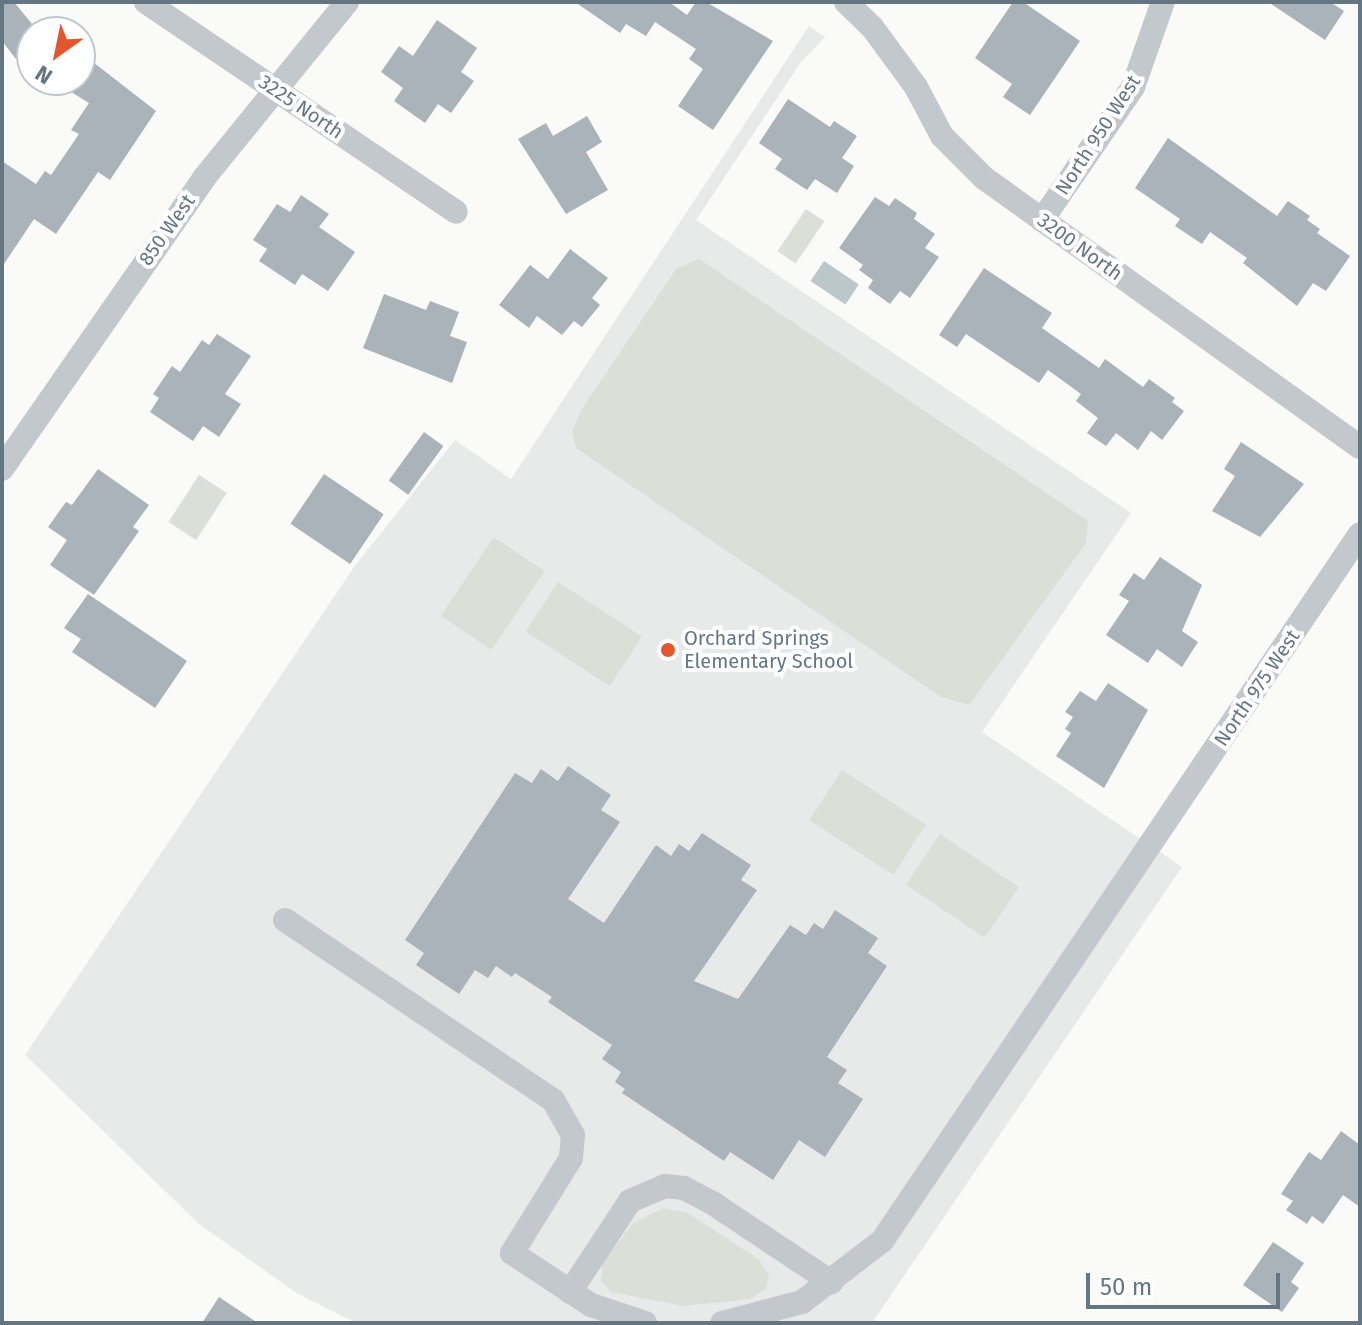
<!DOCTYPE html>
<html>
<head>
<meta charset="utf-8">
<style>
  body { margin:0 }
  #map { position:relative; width:1362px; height:1325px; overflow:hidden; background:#fafaf8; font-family:"Fira Sans",sans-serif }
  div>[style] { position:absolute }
  .built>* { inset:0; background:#e8e9e9 }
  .green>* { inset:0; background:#dadfd7; transform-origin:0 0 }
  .water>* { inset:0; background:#bbc7cb; transform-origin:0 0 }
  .building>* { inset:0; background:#aab3b9; transform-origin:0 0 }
  .minor>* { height:24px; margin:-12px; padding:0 12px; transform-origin:12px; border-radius:12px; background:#c3c8cc }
  .dots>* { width:22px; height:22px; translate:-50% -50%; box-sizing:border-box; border:4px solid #fff; border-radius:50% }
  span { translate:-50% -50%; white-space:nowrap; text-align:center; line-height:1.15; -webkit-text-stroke:8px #fff; paint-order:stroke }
  .street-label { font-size:20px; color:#657683 }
  .poi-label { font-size:20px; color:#657683 }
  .left { translate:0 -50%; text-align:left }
  .frame { position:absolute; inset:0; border:4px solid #657683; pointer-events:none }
  .north { position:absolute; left:16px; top:16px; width:80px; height:80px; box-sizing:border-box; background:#fff; border:2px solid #c1c8cd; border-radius:50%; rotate:213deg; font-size:22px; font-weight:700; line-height:32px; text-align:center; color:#657683 }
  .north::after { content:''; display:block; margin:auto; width:28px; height:36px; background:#e4572e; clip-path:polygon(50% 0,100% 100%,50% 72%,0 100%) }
  .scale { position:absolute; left:1086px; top:1273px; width:194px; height:36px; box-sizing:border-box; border:4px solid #657683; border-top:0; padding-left:10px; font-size:24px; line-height:28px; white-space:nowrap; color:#657683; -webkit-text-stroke:6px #fff; paint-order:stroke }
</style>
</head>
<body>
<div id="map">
  <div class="built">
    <i style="clip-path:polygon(809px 26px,825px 37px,801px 62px,696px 220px,1131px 513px,982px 732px,1182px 867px,872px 1323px,356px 1323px,298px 1294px,199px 1224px,25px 1055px,354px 567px,455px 440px,511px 479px)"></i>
  </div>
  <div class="green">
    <i style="left:806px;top:209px;width:22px;height:51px;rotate:34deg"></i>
    <i style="clip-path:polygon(699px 259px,1088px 521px,1086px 543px,969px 705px,941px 697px,576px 448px,572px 431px,582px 409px,676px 269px)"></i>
    <i style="left:199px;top:475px;width:33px;height:56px;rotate:33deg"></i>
    <i style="left:494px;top:537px;width:61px;height:95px;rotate:34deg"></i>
    <i style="left:558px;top:582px;width:100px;height:59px;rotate:33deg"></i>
    <i style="left:842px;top:770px;width:100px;height:60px;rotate:33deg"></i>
    <i style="left:940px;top:834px;width:95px;height:61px;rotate:34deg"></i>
    <i style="clip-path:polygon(663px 1208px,688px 1213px,758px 1259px,769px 1275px,766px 1289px,750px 1299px,684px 1306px,611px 1292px,601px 1280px,603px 1262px,632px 1224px)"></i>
  </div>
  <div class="water">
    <i style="left:824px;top:261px;width:42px;height:24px;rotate:34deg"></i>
  </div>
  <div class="building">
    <i style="clip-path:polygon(2px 2px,14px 2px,32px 24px,32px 46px,16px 59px,2px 41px)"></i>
    <i style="clip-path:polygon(575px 2px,669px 2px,687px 15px,696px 2px,706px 2px,773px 41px,713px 130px,678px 106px,703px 69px,689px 59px,696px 49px,655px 22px,646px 36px,626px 24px,620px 33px)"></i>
    <i style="clip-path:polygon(1013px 2px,1023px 2px,1080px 41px,1030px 115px,1003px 97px,1012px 84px,975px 58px)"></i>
    <i style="clip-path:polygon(1268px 2px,1330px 2px,1344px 11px,1325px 40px)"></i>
    <i style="clip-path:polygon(437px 20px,477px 48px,461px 72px,474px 81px,451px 113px,438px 104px,425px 123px,394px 101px,403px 88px,381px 72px,399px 46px,413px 56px)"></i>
    <i style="clip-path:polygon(89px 59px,156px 111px,110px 180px,98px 172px,56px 234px,34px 219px,2px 267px,2px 161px,36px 184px,45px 171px,51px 175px,79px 134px,71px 130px,89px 103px,68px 90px,80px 80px)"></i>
    <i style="clip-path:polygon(788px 99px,830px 127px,834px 121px,857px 136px,842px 158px,854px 166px,837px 193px,815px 179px,807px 190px,775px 169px,782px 159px,759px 143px)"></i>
    <i style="clip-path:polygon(587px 116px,602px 142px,586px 152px,608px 190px,566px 214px,518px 139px,546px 123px,553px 136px)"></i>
    <i style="clip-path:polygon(1168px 138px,1277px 216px,1288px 201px,1310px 216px,1307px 220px,1320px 229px,1317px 233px,1350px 256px,1326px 291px,1313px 283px,1297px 306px,1243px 263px,1247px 258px,1210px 232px,1202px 244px,1175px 226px,1180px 219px,1135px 188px)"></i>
    <i style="clip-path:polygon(301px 195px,329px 214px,319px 227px,355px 252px,328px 291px,302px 274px,295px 285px,259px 261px,267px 249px,253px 240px,277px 204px,290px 212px)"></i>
    <i style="clip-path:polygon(875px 197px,889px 206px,895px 198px,917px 213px,914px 219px,935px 234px,925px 248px,939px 257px,910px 298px,900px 291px,890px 304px,868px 288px,873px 280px,859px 270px,863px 265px,839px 248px)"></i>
    <i style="clip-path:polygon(570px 249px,608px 278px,592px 298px,600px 305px,582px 327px,574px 321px,562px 335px,537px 316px,529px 328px,499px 305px,530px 265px,548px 279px)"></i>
    <i style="clip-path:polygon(984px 268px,1052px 313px,1042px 328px,1099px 368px,1105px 359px,1143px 387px,1149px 379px,1175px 398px,1172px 402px,1184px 411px,1162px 440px,1151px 431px,1138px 450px,1116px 433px,1106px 446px,1087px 433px,1098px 418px,1076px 401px,1081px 394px,1048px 370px,1039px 383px,966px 334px,957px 347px,939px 335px)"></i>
    <i style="clip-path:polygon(384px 294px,426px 310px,430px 301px,459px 312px,450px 336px,467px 342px,452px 383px,363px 348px)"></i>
    <i style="clip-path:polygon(217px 334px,251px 356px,225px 394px,241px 404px,219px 437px,203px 426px,193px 441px,150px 412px,159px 398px,153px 394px,172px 366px,180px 372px,202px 340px,209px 345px)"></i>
    <i style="left:424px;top:432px;width:24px;height:60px;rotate:36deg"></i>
    <i style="clip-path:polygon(1241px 442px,1304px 484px,1260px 537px,1212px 511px,1235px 476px,1224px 469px)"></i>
    <i style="clip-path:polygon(98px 469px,149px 505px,133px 527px,139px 531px,94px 595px,50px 565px,67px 540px,48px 527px,66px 502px,72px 505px)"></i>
    <i style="left:324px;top:474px;width:72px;height:60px;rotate:34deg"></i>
    <i style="clip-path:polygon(1160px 557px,1202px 585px,1182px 631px,1198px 642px,1182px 667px,1157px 649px,1148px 663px,1106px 635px,1129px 601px,1119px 595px,1134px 573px,1144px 580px)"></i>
    <i style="clip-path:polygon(88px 594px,187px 661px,155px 708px,72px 652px,81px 639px,64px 628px)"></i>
    <i style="clip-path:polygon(1108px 683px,1148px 710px,1104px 788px,1056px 756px,1071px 733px,1065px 729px,1073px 717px,1065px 712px,1080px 691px,1096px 701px)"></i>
    <i style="clip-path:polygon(568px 766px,611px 795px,601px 810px,620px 822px,568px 899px,604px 923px,656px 845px,671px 856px,679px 844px,689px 851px,702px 833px,751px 865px,741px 880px,757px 890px,694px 981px,738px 999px,790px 925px,806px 935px,814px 923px,823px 929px,835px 910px,878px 938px,868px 953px,887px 966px,827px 1057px,847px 1070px,838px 1083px,863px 1099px,825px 1157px,799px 1140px,773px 1180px,730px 1152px,724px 1161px,622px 1093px,625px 1089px,615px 1082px,621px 1072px,602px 1059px,612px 1045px,548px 1002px,552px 997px,515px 973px,512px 977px,496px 966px,488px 978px,475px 970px,459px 994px,416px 965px,424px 953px,405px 940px,515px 773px,532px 783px,541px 769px,558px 781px)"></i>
    <i style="clip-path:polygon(1341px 1131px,1360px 1145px,1360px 1207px,1343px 1195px,1323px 1224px,1312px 1216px,1307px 1224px,1286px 1210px,1293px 1201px,1281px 1194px,1309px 1152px,1321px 1160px)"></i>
    <i style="clip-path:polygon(1273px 1242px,1304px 1263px,1291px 1282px,1299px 1288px,1282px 1312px,1243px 1285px)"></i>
    <i style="clip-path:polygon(219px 1297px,258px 1323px,202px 1323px)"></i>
  </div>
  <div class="minor">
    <i style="left:146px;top:2px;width:374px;rotate:34.1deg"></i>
    <i style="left:846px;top:2px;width:36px;rotate:44deg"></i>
    <i style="left:872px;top:27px;width:74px;rotate:53.7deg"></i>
    <i style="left:916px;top:87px;width:55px;rotate:62deg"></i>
    <i style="left:942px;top:136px;width:59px;rotate:45deg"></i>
    <i style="left:984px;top:178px;width:462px;rotate:35.6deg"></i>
    <i style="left:1042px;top:220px;width:161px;rotate:-55.6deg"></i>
    <i style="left:1133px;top:87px;width:90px;rotate:-70.6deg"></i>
    <i style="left:2px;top:469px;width:354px;rotate:-55.2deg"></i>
    <i style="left:204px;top:178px;width:227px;rotate:-50.9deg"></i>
    <i style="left:285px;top:920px;width:323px;rotate:33.9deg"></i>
    <i style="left:553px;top:1100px;width:40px;rotate:60.3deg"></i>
    <i style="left:573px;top:1135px;width:23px;rotate:95deg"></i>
    <i style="left:571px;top:1158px;width:112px;rotate:121.8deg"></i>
    <i style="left:512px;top:1253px;width:95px;rotate:33.4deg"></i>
    <i style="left:591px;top:1305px;width:57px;rotate:18.4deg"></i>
    <i style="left:570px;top:1292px;width:109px;rotate:-56.6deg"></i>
    <i style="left:630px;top:1201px;width:38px;rotate:-23deg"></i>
    <i style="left:665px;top:1186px;width:19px;rotate:6deg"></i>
    <i style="left:684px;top:1188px;width:34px;rotate:28deg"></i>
    <i style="left:714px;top:1204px;width:141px;rotate:33.7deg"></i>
    <i style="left:722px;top:1323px;width:83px;rotate:-14.7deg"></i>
    <i style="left:802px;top:1302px;width:101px;rotate:-37.3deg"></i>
    <i style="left:882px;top:1241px;width:853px;rotate:-55.94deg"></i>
  </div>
  <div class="dots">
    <i style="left:668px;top:650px;background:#e4572e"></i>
  </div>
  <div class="street-label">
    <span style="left:301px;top:107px;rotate:34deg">3225 North</span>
    <span style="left:1098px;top:135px;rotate:-57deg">North 950 West</span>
    <span style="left:167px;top:230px;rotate:-55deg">850 West</span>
    <span style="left:1080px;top:247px;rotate:36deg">3200 North</span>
    <span style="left:1257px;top:688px;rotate:-56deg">North 975 West</span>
  </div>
  <div class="poi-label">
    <span class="left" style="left:684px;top:650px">Orchard Springs<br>Elementary School</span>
  </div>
  <div class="frame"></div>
  <div class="north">N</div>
  <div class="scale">50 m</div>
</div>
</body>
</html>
